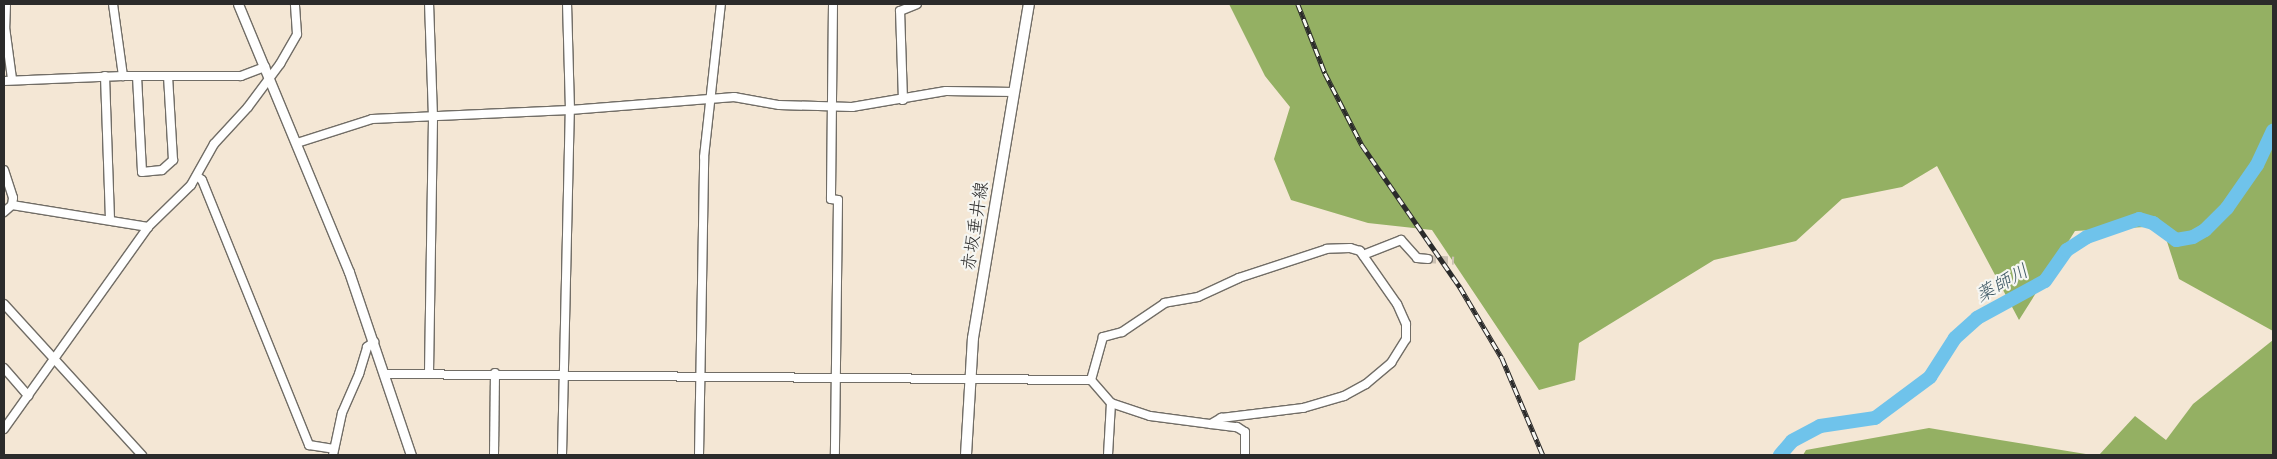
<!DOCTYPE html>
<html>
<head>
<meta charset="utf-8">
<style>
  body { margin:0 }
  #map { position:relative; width:2277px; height:459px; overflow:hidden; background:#f4e7d5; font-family:Delius,"Klee One",sans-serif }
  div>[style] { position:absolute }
  .forest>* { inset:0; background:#94b063 }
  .river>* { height:14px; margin:-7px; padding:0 7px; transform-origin:7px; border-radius:7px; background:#6fc3eb }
  .minor-tunnel>* { height:8px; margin-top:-4px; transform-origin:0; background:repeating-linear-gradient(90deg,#ccc1b3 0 8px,transparent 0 12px) }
  .roads { filter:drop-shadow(1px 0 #716d66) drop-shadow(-1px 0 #716d66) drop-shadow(0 1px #716d66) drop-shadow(0 -1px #716d66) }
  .minor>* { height:8px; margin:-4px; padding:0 4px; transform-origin:4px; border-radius:4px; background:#fff }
  .tertiary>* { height:9px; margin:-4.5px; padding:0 4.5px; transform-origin:4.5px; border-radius:4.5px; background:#fff }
  .secondary>* { height:10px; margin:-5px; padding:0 5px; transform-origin:5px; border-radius:5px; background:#fff }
  .rail>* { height:4.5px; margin-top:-2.25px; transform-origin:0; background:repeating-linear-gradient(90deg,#f6f6f2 0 8px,#2b2b2b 0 16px); box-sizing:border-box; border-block:1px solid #2b2b2b }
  span { translate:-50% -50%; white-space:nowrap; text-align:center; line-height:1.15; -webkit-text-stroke:4.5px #f6f6f2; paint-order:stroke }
  .street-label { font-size:18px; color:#2b2b2b }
  .water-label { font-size:19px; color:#3f5965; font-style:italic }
  .frame { position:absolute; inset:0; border:5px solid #2b2b2b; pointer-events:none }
</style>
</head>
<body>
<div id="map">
  <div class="forest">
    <i style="clip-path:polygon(1229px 4px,2273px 4px,2273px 331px,2179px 279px,2162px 226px,2075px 231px,2019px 320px,1937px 166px,1902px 187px,1842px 199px,1796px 241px,1714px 260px,1579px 343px,1575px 380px,1539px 390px,1432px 230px,1368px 223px,1291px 200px,1274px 159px,1290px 107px,1265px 76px)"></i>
    <i style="clip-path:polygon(2273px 340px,2273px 455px,2099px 455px,2135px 416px,2166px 440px,2193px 404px)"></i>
    <i style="clip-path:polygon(1929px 428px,2000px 440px,2092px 455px,1803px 455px,1806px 450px)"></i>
  </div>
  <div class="river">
    <i style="left:1780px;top:455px;width:18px;rotate:-49deg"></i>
    <i style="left:1792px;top:441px;width:32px;rotate:-28deg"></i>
    <i style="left:1820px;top:426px;width:56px;rotate:-8.3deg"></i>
    <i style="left:1875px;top:418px;width:69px;rotate:-36.7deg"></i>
    <i style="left:1930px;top:377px;width:46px;rotate:-57.3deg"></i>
    <i style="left:1955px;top:338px;width:30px;rotate:-42deg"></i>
    <i style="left:1977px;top:318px;width:77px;rotate:-28.6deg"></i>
    <i style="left:2045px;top:281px;width:38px;rotate:-55deg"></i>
    <i style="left:2067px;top:250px;width:24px;rotate:-33deg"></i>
    <i style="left:2087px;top:237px;width:55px;rotate:-19.1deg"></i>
    <i style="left:2139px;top:219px;width:15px;rotate:16deg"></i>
    <i style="left:2153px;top:223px;width:29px;rotate:36deg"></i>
    <i style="left:2176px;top:240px;width:17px;rotate:-10deg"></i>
    <i style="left:2193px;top:237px;width:14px;rotate:-30deg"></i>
    <i style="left:2205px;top:230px;width:31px;rotate:-45deg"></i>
    <i style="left:2227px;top:208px;width:52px;rotate:-55.1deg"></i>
    <i style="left:2257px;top:165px;width:38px;rotate:-65deg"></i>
  </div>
  <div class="minor-tunnel">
    <i style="left:1428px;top:259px;width:26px;rotate:4deg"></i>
  </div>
  <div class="roads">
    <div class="minor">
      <i style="left:6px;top:4px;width:23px;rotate:92deg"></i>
      <i style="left:5px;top:27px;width:52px;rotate:82.3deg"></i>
      <i style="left:113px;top:4px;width:73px;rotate:82.1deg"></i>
      <i style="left:833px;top:4px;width:195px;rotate:90.6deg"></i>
      <i style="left:831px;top:199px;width:7px;rotate:8deg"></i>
      <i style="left:838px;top:200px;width:255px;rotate:90.7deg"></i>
      <i style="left:105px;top:76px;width:144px;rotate:88deg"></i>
      <i style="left:137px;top:76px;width:96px;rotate:87deg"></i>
      <i style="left:142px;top:172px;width:20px;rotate:-6deg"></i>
      <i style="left:162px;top:170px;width:15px;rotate:-42deg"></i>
      <i style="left:173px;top:160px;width:83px;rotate:-93.4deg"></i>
      <i style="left:4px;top:81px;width:119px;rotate:-2.4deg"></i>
      <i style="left:123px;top:76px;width:118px"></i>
      <i style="left:241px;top:76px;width:26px;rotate:-21deg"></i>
      <i style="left:903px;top:100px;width:89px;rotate:-91.9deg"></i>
      <i style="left:900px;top:11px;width:18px;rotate:-22deg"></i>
      <i style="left:297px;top:143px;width:79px;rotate:-17.7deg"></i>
      <i style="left:372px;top:119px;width:198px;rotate:-2.6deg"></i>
      <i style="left:570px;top:110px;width:165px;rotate:-4.5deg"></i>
      <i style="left:734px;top:97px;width:46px;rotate:10.1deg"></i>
      <i style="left:779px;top:105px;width:73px;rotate:1.6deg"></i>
      <i style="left:852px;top:107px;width:95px;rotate:-9.7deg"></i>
      <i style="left:946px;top:91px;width:68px;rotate:0.8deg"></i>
      <i style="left:4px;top:170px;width:29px;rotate:72deg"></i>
      <i style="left:13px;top:198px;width:7px;rotate:98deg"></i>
      <i style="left:12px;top:205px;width:11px;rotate:139deg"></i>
      <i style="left:197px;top:176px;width:6px;rotate:39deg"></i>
      <i style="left:202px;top:180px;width:286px;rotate:68deg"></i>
      <i style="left:309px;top:445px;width:25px;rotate:9deg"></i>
      <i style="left:12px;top:205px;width:138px;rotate:9.2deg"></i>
      <i style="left:1363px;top:255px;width:41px;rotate:-21.5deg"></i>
      <i style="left:1401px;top:240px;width:24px;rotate:48deg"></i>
      <i style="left:1417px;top:258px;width:11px;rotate:5deg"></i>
      <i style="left:4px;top:304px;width:205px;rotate:47.6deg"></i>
      <i style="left:4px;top:368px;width:37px;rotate:49deg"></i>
      <i style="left:429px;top:373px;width:256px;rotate:-89.1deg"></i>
      <i style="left:433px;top:117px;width:113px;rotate:-92deg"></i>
      <i style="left:384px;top:374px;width:707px;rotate:0.49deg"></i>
      <i style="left:1211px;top:424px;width:12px;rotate:-31deg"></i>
      <i style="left:1221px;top:418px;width:83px;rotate:-7deg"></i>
      <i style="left:1303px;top:408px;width:43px;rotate:-16.3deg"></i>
      <i style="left:1344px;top:396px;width:25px;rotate:-29deg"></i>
      <i style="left:1366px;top:384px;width:33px;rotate:-40deg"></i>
      <i style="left:1391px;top:363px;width:28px;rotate:-58deg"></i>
      <i style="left:1406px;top:339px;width:15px;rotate:-90deg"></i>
      <i style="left:1406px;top:324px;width:22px;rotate:-114deg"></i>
      <i style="left:1397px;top:304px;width:65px;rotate:-124.9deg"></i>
      <i style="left:1360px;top:251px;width:10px;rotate:-163deg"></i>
      <i style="left:1350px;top:248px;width:23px;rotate:178deg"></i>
      <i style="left:1327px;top:249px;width:93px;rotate:161.8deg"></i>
      <i style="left:1239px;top:278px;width:45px;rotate:155.1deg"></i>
      <i style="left:1198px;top:297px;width:34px;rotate:170deg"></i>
      <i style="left:1165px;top:303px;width:52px;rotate:146deg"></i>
      <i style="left:1122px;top:332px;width:20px;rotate:165deg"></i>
      <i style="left:1103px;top:337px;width:45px;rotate:105.6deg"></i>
      <i style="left:1091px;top:380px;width:30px;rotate:49deg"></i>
      <i style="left:1111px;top:403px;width:41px;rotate:18.4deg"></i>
      <i style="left:1150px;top:416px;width:62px;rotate:7.5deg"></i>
      <i style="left:1211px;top:424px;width:26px;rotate:7deg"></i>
      <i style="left:1237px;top:427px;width:9px;rotate:32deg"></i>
      <i style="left:1245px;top:432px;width:23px;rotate:90deg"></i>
      <i style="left:4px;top:429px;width:248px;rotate:-54.5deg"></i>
      <i style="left:148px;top:227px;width:60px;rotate:-44.3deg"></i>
      <i style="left:191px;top:185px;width:47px;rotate:-60.7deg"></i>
      <i style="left:214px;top:144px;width:50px;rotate:-47.4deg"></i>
      <i style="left:248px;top:107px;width:54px;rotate:-53.3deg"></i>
      <i style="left:280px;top:64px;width:34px;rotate:-60deg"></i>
      <i style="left:297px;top:34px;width:30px;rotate:-94deg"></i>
      <i style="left:333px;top:455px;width:43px;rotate:-77.9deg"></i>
      <i style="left:342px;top:413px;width:43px;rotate:-66.4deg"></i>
      <i style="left:359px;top:374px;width:28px;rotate:-73deg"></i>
      <i style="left:367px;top:347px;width:9px;rotate:-36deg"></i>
      <i style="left:494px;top:455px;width:82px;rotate:-89.3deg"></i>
      <i style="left:562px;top:455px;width:345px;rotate:-88.7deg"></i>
      <i style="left:570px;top:110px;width:106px;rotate:-91.6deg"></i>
      <i style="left:699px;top:455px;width:298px;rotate:-89deg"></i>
      <i style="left:704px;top:157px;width:154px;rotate:-83.7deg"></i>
      <i style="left:1108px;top:455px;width:52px;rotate:-86.7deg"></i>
    </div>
    <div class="tertiary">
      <i style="left:238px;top:4px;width:290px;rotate:67.5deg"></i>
      <i style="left:349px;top:272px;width:193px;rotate:71.3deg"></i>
    </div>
    <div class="secondary">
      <i style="left:966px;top:455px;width:117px;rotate:-86.6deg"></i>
      <i style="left:973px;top:338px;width:339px;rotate:-80.5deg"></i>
    </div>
  </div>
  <div class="rail">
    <i style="left:1298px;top:4px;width:74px;rotate:68.6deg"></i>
    <i style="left:1325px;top:73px;width:81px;rotate:62.8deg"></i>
    <i style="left:1362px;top:145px;width:173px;rotate:55.4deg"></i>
    <i style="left:1460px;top:287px;width:82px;rotate:59.4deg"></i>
    <i style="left:1502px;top:358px;width:105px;rotate:67.1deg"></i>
  </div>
  <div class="street-label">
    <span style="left:975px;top:226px;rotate:-81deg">赤坂垂井線</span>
  </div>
  <div class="water-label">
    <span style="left:2002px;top:283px;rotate:-29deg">薬師川</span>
  </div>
  <div class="frame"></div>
</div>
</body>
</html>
